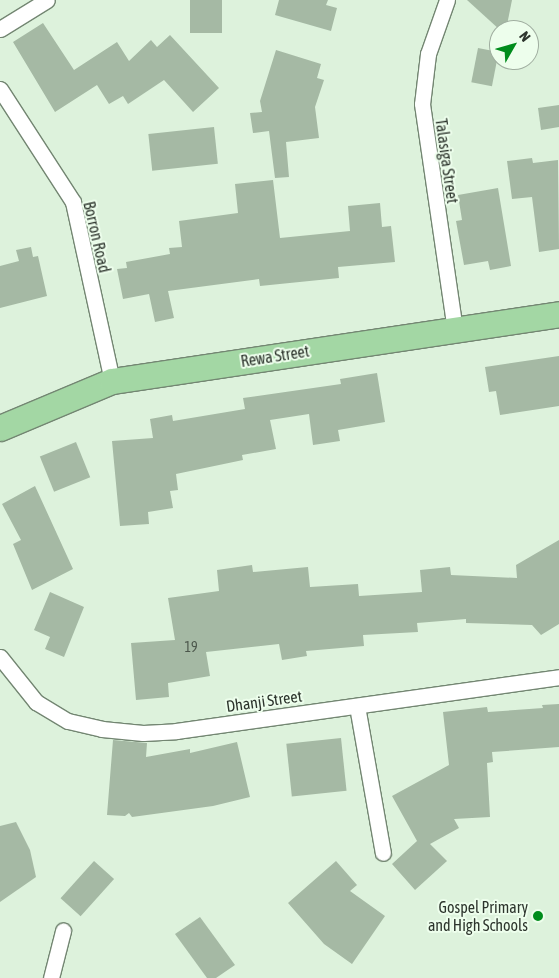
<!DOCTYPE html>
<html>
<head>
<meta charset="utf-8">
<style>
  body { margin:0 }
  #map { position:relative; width:559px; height:978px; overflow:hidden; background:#ddf2dc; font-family:"Asap Condensed",sans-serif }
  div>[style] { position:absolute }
  .building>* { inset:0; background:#a5b9a4; transform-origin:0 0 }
  .roads { filter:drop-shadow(1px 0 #738672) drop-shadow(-1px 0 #738672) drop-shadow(0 1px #738672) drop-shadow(0 -1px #738672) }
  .minor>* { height:15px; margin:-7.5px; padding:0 7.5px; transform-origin:7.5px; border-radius:7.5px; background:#fff }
  .primary>* { height:25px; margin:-12.5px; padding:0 12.5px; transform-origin:12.5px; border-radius:12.5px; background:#a3d7a4 }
  .dots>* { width:14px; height:14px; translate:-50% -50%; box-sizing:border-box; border:2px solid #edfeec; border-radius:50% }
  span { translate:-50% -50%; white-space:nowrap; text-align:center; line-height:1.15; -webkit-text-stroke:4px #edfeec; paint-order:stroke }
  .number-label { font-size:14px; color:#4b564b }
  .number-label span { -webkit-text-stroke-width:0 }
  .street-label { font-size:16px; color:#2d352d }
  .poi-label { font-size:16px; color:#2d352d }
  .right { translate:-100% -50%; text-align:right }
  .north { position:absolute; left:489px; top:20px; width:50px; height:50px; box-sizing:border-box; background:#edfeec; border:1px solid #a0aea0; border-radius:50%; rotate:52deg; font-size:14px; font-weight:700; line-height:20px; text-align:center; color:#2d352d }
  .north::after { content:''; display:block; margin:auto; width:18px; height:22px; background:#008c1c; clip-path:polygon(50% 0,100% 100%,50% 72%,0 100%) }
</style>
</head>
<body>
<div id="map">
  <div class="building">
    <i style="left:190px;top:0;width:32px;height:33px"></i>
    <i style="clip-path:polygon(279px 0,328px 0,326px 5px,337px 8px,331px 31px,275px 15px)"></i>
    <i style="clip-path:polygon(467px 0,512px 0,506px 30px,500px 30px)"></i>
    <i style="clip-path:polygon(43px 23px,74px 70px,117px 42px,129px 61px,151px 40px,157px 47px,170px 35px,219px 88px,193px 112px,164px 80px,128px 104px,123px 96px,109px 104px,97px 85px,55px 112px,13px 42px)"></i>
    <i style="left:478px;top:48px;width:21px;height:35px;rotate:11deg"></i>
    <i style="clip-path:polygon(276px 50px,321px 64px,317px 78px,324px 80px,315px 107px,319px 138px,286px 142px,289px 177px,275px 178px,269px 131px,253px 133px,250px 113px,262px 112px,260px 101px)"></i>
    <i style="clip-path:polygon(559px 105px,559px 127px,541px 130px,538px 108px)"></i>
    <i style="left:214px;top:127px;width:37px;height:66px;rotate:84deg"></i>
    <i style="clip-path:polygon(532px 158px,533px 163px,558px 160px,559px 249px,539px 252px,532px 197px,512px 199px,507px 161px)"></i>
    <i style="clip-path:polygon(273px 180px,280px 238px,350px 231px,348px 206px,380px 203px,382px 227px,391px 226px,395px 262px,338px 267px,339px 278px,260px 286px,259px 279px,168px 291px,174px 318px,155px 322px,149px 294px,123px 299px,117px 269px,127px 268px,126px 262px,170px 254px,169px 248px,182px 247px,179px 221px,238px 213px,235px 184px)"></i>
    <i style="clip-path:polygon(498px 188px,511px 266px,490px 270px,488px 261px,464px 265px,456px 221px,462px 220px,458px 195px)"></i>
    <i style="clip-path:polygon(31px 247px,33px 257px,38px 256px,47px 296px,0 308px,0 266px,19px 261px,16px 250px)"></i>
    <i style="clip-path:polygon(559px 356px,559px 406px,500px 415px,496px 391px,489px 392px,485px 367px)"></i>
    <i style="clip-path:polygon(377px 373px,385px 422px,338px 430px,340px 441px,313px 445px,309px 414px,270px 420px,276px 449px,242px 455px,243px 460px,176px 474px,178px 490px,170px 491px,173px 508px,148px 512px,149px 524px,120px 526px,112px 441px,153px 438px,150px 419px,172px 415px,173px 421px,245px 409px,243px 398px,341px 384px,340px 379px)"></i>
    <i style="left:76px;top:442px;width:38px;height:39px;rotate:68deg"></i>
    <i style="clip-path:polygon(35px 486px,73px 569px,32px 590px,13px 544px,21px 540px,2px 504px)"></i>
    <i style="clip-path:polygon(559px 540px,559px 624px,541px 635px,532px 625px,466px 623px,466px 619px,417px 623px,418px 632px,363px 635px,364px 646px,306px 651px,307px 656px,282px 660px,279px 644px,206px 652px,210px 676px,168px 683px,169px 697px,136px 700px,131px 643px,175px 640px,168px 598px,219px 591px,217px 570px,252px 565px,253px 572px,308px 567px,310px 587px,358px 584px,359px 596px,422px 592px,420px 570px,450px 567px,451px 575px,517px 578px,516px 565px)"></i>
    <i style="clip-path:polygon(50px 592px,84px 607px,64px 657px,45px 649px,50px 637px,34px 630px)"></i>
    <i style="clip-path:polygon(559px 704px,559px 747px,492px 752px,493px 762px,487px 763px,490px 817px,454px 819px,459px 828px,430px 844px,447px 861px,415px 890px,392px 864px,417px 841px,392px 796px,449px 765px,443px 712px,487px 707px,488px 712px,543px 708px,542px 705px)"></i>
    <i style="left:341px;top:738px;width:53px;height:55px;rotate:84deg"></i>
    <i style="clip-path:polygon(113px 740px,147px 743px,146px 757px,190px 749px,190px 753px,237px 742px,250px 797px,213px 806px,132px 817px,129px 813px,125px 816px,107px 815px)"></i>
    <i style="clip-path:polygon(16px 822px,30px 850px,36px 877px,0 902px,0 826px)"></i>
    <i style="left:94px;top:861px;width:27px;height:50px;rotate:42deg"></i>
    <i style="clip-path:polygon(336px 861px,357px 885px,350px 891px,385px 916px,352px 964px,324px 944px,288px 903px)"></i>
    <i style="clip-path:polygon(200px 917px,235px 965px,216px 978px,207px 978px,175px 934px)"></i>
  </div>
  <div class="roads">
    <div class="minor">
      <i style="left:447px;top:0;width:57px;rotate:109.4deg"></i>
      <i style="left:428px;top:54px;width:50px;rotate:96.8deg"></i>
      <i style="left:422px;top:104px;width:227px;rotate:81.7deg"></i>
      <i style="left:0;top:29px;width:55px;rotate:-31.7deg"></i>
      <i style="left:0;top:89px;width:135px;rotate:57.1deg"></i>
      <i style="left:73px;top:202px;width:183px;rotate:77.7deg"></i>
      <i style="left:0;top:657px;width:58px;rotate:51.3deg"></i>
      <i style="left:36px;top:702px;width:37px;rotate:31deg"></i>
      <i style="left:68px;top:721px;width:35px;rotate:13deg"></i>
      <i style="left:102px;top:729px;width:41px;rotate:5.6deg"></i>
      <i style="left:143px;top:733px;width:33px;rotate:-3deg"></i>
      <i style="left:176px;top:731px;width:387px;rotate:-8deg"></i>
      <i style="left:357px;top:706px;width:149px;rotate:80deg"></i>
      <i style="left:51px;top:978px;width:49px;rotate:-75.7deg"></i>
    </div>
    <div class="primary">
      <i style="left:0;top:428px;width:121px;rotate:-22.8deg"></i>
      <i style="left:112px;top:381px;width:452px;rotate:-8.5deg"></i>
    </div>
  </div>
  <div class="dots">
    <i style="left:538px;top:916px;background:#008c1c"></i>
  </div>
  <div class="number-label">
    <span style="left:191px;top:647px">19</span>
  </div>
  <div class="street-label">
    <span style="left:447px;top:161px;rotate:82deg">Talasiga Street</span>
    <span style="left:97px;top:237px;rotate:77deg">Borron Road</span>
    <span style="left:275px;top:356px;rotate:-9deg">Rewa Street</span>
    <span style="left:264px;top:701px;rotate:-8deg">Dhanji Street</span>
  </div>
  <div class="poi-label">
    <span class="right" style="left:528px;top:916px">Gospel Primary<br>and High Schools</span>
  </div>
  <div class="north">N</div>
</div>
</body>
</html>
